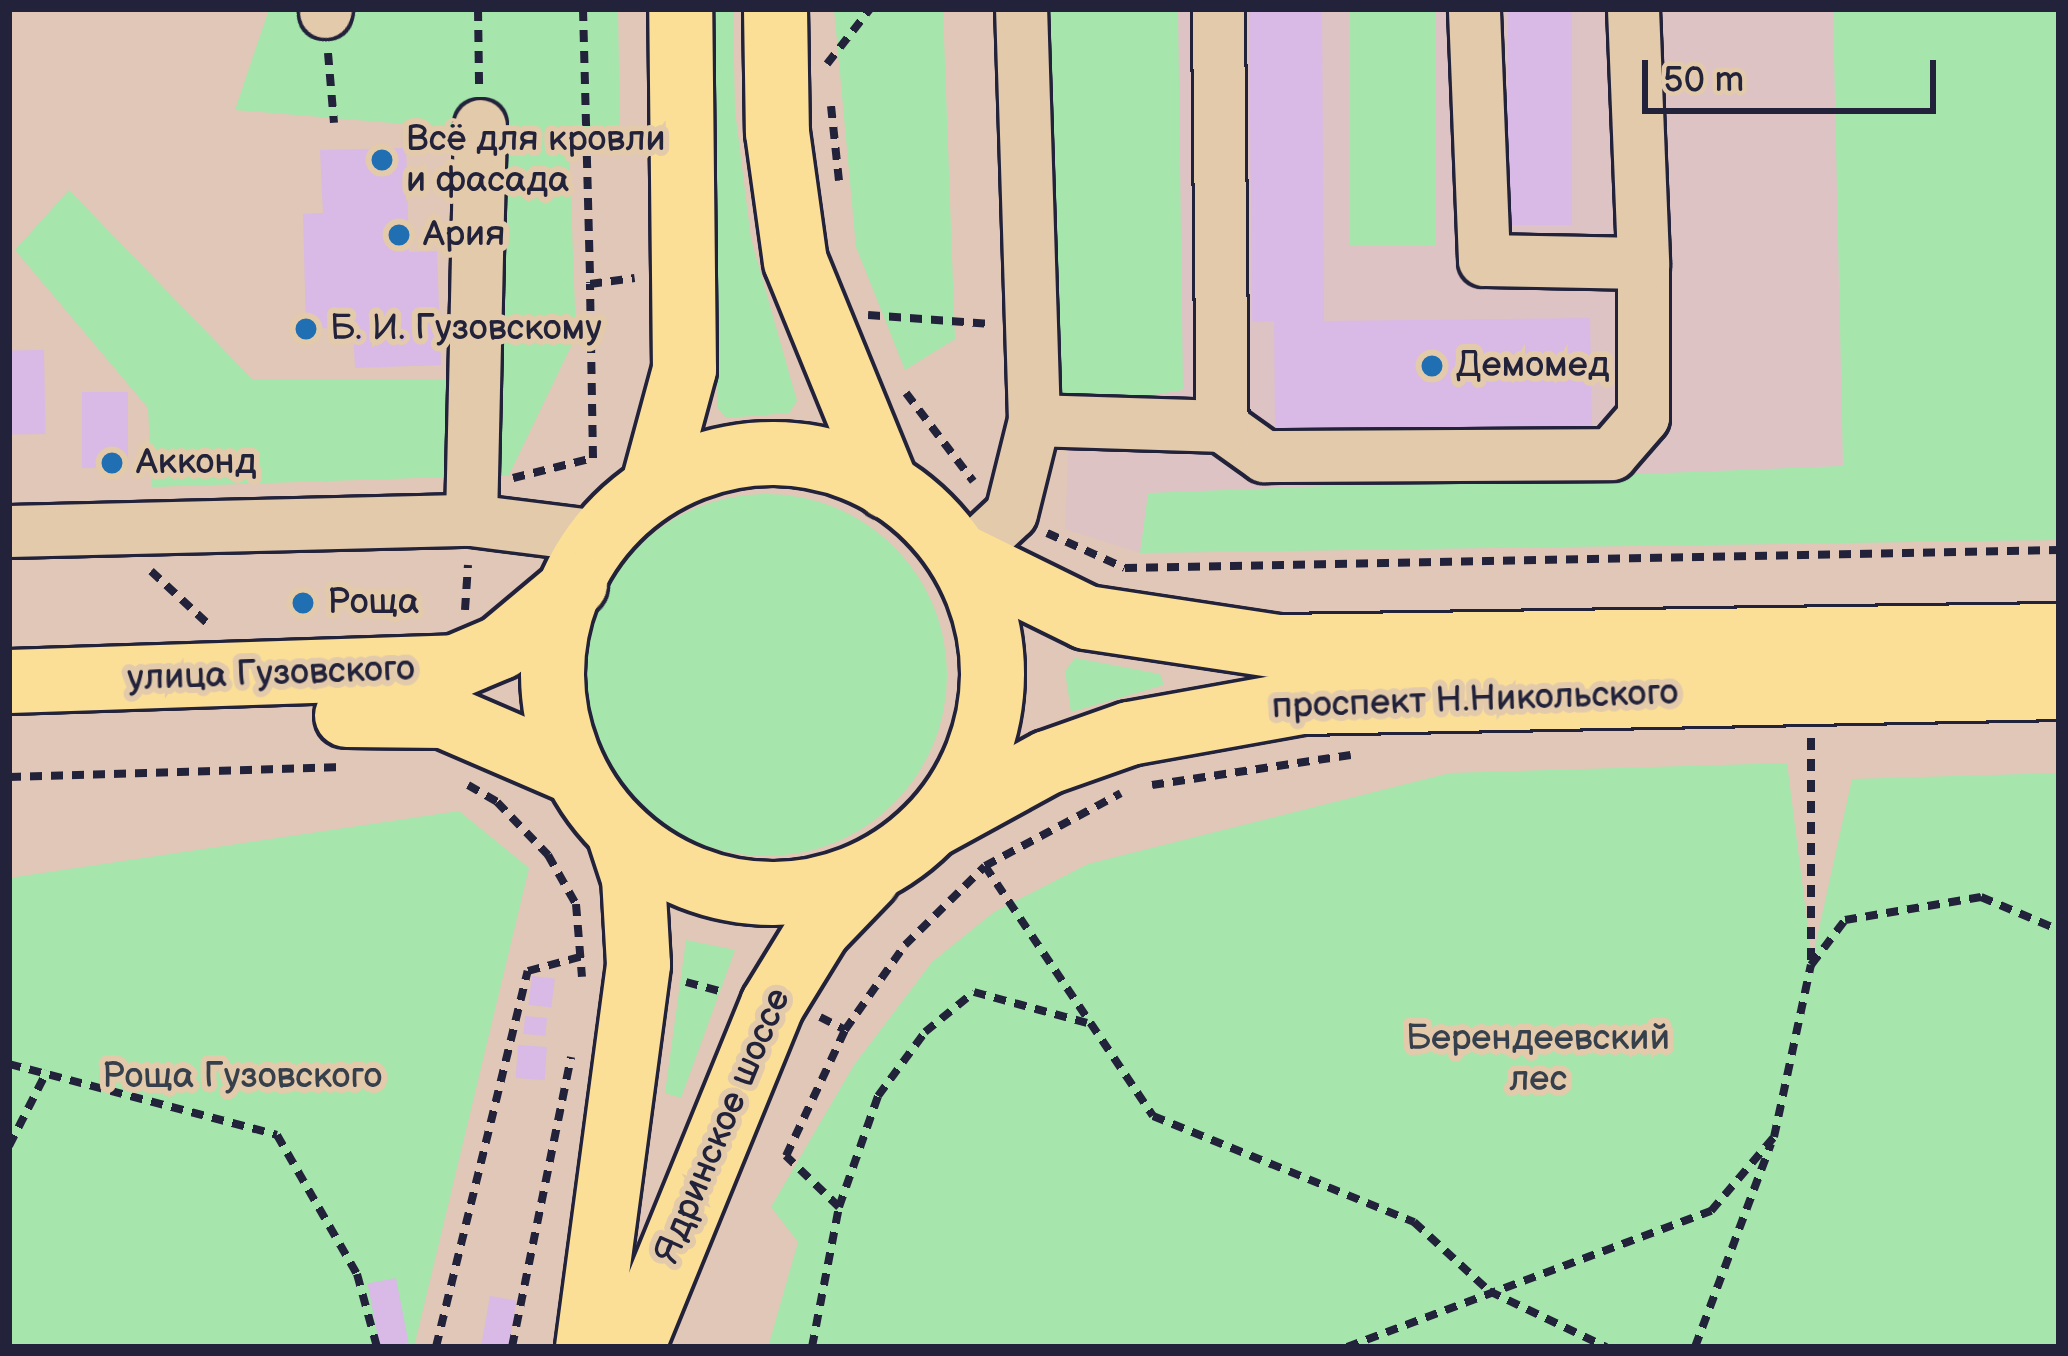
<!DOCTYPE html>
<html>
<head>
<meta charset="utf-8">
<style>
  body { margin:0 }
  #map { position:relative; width:2068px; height:1356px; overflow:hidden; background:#e0c7b7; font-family:"Balsamiq Sans",sans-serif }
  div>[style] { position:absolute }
  .built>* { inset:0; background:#dec3c5 }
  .green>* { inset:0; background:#a6e5ac; transform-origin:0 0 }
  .round { border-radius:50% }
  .building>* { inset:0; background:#d9b9e5; transform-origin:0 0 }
  .path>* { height:8px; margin-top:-4px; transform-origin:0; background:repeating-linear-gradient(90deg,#22223b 0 12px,transparent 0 21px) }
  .roads { filter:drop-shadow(3px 0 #22223b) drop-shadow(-3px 0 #22223b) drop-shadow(0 3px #22223b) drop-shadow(0 -3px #22223b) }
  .minor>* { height:51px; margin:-25.5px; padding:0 25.5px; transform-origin:25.5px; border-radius:25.5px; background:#e2caab }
  .major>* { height:63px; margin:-31.5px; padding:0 31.5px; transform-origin:31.5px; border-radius:31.5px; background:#fbdf96 }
  .major>.ring { margin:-31.5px; padding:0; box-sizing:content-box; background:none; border:63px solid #fbdf96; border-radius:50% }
  .dots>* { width:33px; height:33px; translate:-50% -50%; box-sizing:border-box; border:6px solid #e2caab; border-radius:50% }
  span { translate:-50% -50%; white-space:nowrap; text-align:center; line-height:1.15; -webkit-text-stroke:12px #e2caab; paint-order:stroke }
  .poi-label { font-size:36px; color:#22223b }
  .left { translate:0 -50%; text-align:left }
  .street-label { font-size:36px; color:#22223b }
  .park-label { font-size:36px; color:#363f4c }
  .frame { position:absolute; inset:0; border:12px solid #22223b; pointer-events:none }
  .scale { position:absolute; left:1642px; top:60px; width:294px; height:54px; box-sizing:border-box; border:6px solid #22223b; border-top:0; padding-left:15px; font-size:36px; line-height:42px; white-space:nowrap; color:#22223b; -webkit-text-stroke:9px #e2caab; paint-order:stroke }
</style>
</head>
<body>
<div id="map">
  <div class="built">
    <i style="clip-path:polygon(1049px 9px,2059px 9px,2059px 540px,1140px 553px,1065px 529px,1070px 410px,1054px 382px)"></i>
  </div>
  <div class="green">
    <i style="clip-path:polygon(269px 9px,618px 9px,620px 134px,569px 147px,576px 336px,509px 475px,152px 487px,148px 408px,15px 250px,69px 190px,252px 379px,459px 379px,464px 129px,235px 110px)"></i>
    <i style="clip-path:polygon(713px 9px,733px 9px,735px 111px,751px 239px,797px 401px,789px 413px,726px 418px,717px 407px)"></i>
    <i style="clip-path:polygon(834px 9px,943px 9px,955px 339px,905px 370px,856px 247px)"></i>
    <i style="clip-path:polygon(1049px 9px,1178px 9px,1183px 390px,1070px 409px,1054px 382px)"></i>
    <i style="left:1349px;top:9px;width:87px;height:237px"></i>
    <i style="clip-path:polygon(1833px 9px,2059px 9px,2059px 540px,1140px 553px,1148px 493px,1843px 466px)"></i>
    <i class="round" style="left:585px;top:494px;width:362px;height:362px"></i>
    <i style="clip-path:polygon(1075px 658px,1160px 674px,1164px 685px,1071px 712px,1065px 671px)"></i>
    <i style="clip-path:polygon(1787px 763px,1812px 960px,1852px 779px,2059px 773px,2059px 1347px,768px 1347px,798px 1242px,771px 1207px,854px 1065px,932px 962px,994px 912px,1088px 864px,1450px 773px)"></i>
    <i style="clip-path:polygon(459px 811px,529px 868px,414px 1347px,9px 1347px,9px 878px)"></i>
    <i style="clip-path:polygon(686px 940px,735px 950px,681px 1098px,665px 1093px)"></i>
  </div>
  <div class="building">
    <i style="clip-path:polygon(1249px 9px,1322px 9px,1324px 321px,1590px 318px,1592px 428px,1275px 431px,1274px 321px,1252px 322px)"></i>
    <i style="left:1508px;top:9px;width:64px;height:216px"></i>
    <i style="clip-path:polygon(406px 148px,409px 252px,437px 251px,441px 365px,355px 368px,353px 327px,306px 329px,303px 214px,323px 213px,320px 150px)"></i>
    <i style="left:44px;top:350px;width:84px;height:35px;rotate:89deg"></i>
    <i style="left:82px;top:392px;width:46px;height:76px"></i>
    <i style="left:532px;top:976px;width:23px;height:29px;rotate:7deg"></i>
    <i style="left:525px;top:1016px;width:22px;height:18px;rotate:5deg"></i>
    <i style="left:518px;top:1045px;width:29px;height:33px;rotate:4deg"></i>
    <i style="left:396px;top:1278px;width:66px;height:29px;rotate:79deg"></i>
    <i style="left:490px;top:1296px;width:27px;height:52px;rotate:10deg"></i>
  </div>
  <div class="path">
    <i style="left:478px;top:9px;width:76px;rotate:89.2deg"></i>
    <i style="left:583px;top:9px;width:274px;rotate:88.5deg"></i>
    <i style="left:328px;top:53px;width:70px;rotate:85.1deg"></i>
    <i style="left:827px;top:64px;width:70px;rotate:-52deg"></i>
    <i style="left:831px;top:106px;width:75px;rotate:83.9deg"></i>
    <i style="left:868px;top:315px;width:123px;rotate:4.2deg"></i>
    <i style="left:906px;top:393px;width:111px;rotate:52.7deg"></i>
    <i style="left:513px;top:478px;width:82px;rotate:-14deg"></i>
    <i style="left:593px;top:458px;width:174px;rotate:-91deg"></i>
    <i style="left:590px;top:284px;width:45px;rotate:-7.6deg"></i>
    <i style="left:1047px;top:533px;width:85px;rotate:24.2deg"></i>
    <i style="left:1125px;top:568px;width:934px;rotate:-1.1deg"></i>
    <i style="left:151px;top:571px;width:76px;rotate:42.9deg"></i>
    <i style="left:465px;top:610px;width:45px;rotate:-86.2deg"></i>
    <i style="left:1811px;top:738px;width:225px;rotate:90deg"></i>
    <i style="left:9px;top:777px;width:334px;rotate:-1.7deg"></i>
    <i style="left:468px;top:785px;width:34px;rotate:30deg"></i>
    <i style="left:497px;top:802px;width:74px;rotate:46.1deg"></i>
    <i style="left:548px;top:855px;width:56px;rotate:60.3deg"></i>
    <i style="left:576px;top:904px;width:73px;rotate:85.3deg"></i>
    <i style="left:1152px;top:785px;width:201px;rotate:-8.6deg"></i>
    <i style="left:985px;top:866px;width:301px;rotate:56.1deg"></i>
    <i style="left:1153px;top:1116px;width:282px;rotate:22.1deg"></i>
    <i style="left:1414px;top:1222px;width:102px;rotate:42.6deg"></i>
    <i style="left:1489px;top:1291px;width:130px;rotate:25.6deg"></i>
    <i style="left:686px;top:982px;width:35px;rotate:15deg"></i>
    <i style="left:820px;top:1017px;width:28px;rotate:27deg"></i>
    <i style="left:9px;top:1064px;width:277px;rotate:14.8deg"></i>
    <i style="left:277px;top:1135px;width:160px;rotate:60.1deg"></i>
    <i style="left:357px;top:1274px;width:76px;rotate:74.7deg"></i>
    <i style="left:9px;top:1146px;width:84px;rotate:-63.1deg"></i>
    <i style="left:839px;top:1207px;width:118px;rotate:-70.6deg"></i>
    <i style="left:878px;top:1096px;width:79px;rotate:-53.7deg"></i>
    <i style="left:925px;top:1032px;width:63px;rotate:-39.2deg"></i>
    <i style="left:974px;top:992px;width:117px;rotate:15.3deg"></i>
    <i style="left:436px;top:1347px;width:387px;rotate:-76.3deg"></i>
    <i style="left:528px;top:971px;width:61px;rotate:-15.2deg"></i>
    <i style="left:512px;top:1347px;width:296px;rotate:-78.5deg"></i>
    <i style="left:812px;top:1347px;width:143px;rotate:-79.1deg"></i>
    <i style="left:839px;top:1207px;width:74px;rotate:-136.1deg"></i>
    <i style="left:786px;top:1156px;width:139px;rotate:-64.9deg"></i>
    <i style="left:845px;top:1030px;width:104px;rotate:-54.8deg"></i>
    <i style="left:905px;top:945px;width:112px;rotate:-44.6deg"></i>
    <i style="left:985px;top:866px;width:154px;rotate:-28.2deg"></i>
    <i style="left:1347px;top:1347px;width:389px;rotate:-20.5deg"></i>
    <i style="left:1711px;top:1211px;width:97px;rotate:-49.6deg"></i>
    <i style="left:1774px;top:1137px;width:176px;rotate:-77.9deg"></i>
    <i style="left:1811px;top:965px;width:56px;rotate:-52.9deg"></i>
    <i style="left:1845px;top:920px;width:138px;rotate:-9.6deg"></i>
    <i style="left:1981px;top:897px;width:85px;rotate:22.9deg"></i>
    <i style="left:1695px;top:1347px;width:217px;rotate:-69.5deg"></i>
  </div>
  <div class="roads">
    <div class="minor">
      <i style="left:1218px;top:9px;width:417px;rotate:89.5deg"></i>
      <i style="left:1222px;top:426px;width:52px;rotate:35.5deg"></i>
      <i style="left:1264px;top:456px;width:347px;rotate:-0.3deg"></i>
      <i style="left:1611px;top:454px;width:49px;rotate:-49.1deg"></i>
      <i style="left:1643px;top:417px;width:154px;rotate:-90deg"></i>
      <i style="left:1643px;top:263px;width:159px;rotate:-178.9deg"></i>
      <i style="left:1484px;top:260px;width:251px;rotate:-92.3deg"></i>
      <i style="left:1633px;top:9px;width:254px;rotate:87.7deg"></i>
      <i style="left:325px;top:12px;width:3px;rotate:-72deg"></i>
      <i style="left:1034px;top:420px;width:188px;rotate:1.8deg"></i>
      <i style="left:471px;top:520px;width:395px;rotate:-88.7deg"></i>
      <i style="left:9px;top:531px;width:462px;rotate:-1.4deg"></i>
      <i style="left:471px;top:520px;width:135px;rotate:7.2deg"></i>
      <i style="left:964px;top:557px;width:64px;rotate:-43.1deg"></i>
      <i style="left:1011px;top:513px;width:96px;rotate:-76.1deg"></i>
      <i style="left:1034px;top:420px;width:411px;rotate:-91.8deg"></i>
    </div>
    <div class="major">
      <i style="left:775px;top:9px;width:123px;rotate:89.1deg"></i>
      <i style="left:777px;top:132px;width:130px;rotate:82.1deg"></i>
      <i style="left:795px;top:261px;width:244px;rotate:67.8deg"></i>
      <i class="ring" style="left:552px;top:453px;width:377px;height:377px"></i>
      <i style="left:653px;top:484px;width:119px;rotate:-74.9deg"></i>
      <i style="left:684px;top:369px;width:360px;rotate:-90.6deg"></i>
      <i style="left:964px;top:557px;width:136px;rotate:26.2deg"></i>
      <i style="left:1086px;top:617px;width:193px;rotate:8.6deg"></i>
      <i style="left:1277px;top:646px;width:782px;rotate:-0.81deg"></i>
      <i style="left:9px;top:681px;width:446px;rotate:-1.9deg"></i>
      <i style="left:455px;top:666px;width:49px;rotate:-22.9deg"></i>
      <i style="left:500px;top:647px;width:98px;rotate:-40deg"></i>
      <i style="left:346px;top:715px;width:98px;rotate:0.6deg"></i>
      <i style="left:444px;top:716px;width:139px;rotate:23.3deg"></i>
      <i style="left:934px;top:824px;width:129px;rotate:-28.8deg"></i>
      <i style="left:1047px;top:762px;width:87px;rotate:-19.5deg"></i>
      <i style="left:1129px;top:733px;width:175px;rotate:-10.2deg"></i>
      <i style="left:1301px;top:702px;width:758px;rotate:-1.13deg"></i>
      <i style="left:587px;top:1347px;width:386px;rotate:-82.4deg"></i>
      <i style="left:638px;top:964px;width:86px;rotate:-93.3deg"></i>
      <i style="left:633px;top:878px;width:48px;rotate:-108.1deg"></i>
      <i style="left:632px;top:1347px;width:370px;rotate:-67.8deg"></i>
      <i style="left:772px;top:1004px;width:88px;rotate:-58.5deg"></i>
      <i style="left:818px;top:929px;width:72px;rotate:-46.1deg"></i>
    </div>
  </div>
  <div class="dots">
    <i style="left:382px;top:160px;background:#1f6fb2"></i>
    <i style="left:399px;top:235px;background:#1f6fb2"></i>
    <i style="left:306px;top:329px;background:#1f6fb2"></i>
    <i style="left:1432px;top:366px;background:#1f6fb2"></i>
    <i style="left:112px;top:463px;background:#1f6fb2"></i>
    <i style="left:303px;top:603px;background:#1f6fb2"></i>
  </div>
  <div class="poi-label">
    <span class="left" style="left:406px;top:160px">Всё для кровли<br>и фасада</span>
    <span class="left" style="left:423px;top:235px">Ария</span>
    <span class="left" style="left:330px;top:329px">Б. И. Гузовскому</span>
    <span class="left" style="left:1456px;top:366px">Демомед</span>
    <span class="left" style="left:136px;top:463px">Акконд</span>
    <span class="left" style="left:327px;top:603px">Роща</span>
  </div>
  <div class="street-label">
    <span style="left:271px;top:674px;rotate:-2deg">улица Гузовского</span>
    <span style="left:1475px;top:700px;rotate:-2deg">проспект Н.Никольского</span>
    <span style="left:723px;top:1126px;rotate:-67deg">Ядринское шоссе</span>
  </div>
  <div class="park-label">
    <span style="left:1538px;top:1059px">Берендеевский<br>лес</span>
    <span style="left:242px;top:1077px">Роща Гузовского</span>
  </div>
  <div class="frame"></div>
  <div class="scale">50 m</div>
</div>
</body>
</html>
